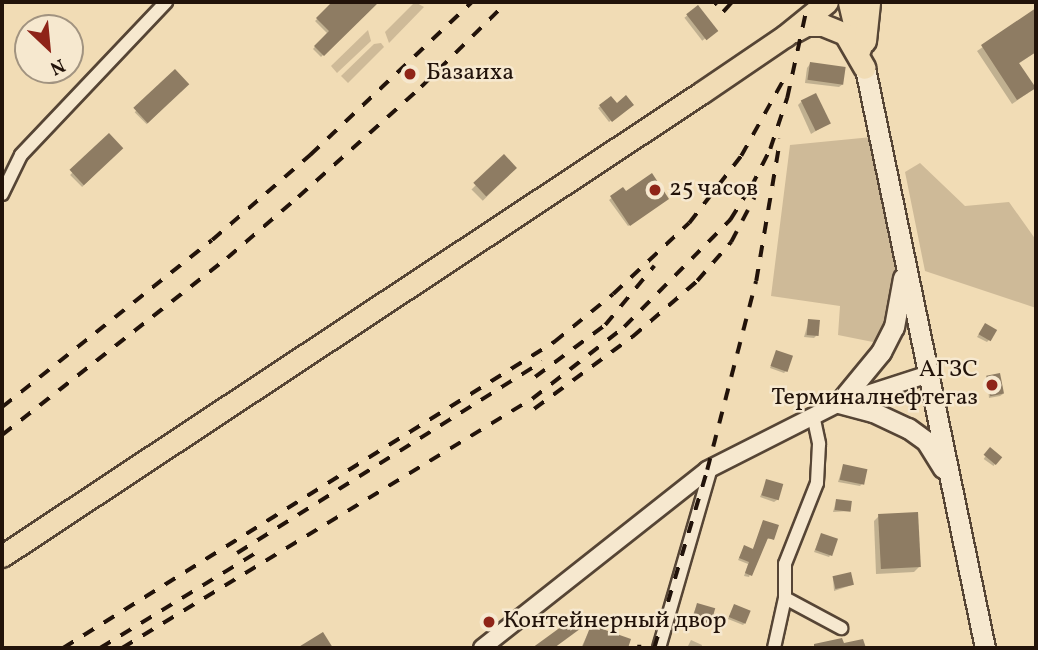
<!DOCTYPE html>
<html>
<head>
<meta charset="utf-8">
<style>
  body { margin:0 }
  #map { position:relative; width:1038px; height:650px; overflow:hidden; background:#f1dcb5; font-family:Vollkorn,serif }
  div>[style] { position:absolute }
  .green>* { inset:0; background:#ceba98 }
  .shadow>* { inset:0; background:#0003; transform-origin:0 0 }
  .building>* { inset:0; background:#8e7c63; transform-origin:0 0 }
  .roads { filter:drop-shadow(2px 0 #564535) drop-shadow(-2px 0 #564535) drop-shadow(0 2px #564535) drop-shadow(0 -2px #564535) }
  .minor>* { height:12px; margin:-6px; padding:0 6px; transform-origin:6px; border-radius:6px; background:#f6e8cf }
  .tertiary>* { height:16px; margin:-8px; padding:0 8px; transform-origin:8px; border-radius:8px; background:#f6e8cf }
  .secondary>* { height:19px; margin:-9.5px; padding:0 9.5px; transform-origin:9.5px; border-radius:9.5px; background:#f6e8cf }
  .trunk>* { height:21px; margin:-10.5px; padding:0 10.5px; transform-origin:10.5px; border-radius:10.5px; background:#f1dcb5 }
  .rail>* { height:3.5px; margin-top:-1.75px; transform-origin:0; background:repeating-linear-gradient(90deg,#22130a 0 12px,transparent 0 24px) }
  .dots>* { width:19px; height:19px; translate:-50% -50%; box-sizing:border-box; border:4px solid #f6e8cf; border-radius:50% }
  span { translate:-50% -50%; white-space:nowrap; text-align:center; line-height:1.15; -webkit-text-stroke:5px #f6e8cf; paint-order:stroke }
  .poi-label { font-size:24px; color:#22130a }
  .left { translate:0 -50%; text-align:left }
  .right { translate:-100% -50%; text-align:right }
  .frame { position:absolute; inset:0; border:4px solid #22130a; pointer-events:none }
  .north { position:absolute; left:14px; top:14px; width:70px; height:70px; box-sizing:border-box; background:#f6e8cf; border:2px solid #a19380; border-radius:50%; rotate:154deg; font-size:19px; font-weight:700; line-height:28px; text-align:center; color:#22130a }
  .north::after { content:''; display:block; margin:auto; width:24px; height:32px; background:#8f2418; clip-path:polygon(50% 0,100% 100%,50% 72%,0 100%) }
</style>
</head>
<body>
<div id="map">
  <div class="green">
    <i style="clip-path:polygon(415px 2px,424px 7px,389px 43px,385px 32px)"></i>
    <i style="clip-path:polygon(368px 30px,371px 41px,337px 73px,331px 66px)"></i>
    <i style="clip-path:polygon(381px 43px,384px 47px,348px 83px,341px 76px,374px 44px)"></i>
    <i style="clip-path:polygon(872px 137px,900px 260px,892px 317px,873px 342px,838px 335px,840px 306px,771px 296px,790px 145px)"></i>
    <i style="clip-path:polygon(920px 163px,965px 206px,1009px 202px,1036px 240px,1036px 308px,925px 271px,905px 172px)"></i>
  </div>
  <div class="shadow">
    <i style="clip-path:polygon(335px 2px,376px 2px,321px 57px,313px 49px,327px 33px,315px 21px)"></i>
    <i style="left:697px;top:8px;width:29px;height:16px;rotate:52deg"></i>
    <i style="clip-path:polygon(1036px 11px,1036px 52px,1018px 64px,1028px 93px,1012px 104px,977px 51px)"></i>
    <i style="clip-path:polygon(810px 64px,843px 84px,839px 87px,805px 83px,807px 68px)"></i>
    <i style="left:175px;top:72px;width:17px;height:57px;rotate:45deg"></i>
    <i style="clip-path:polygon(610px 98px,616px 105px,631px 105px,609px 122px,598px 108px)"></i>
    <i style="clip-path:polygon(801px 102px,829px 123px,811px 134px,798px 105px)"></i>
    <i style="left:109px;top:136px;width:17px;height:55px;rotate:45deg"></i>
    <i style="left:504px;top:157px;width:16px;height:46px;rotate:45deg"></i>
    <i style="clip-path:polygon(623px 189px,625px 193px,665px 201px,628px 226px,609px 200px)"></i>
    <i style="clip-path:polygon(809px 320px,816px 336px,814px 338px,804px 337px)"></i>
    <i style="clip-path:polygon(983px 327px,989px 340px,987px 342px,977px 337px)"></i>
    <i style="clip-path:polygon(777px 352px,786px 371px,784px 373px,770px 368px)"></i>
    <i style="clip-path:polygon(987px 377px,1003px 394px,1000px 396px,989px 398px)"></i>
    <i style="left:990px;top:450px;width:12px;height:11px;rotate:35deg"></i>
    <i style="clip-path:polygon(843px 466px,862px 484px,860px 486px,838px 482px)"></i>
    <i style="clip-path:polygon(767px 481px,777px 500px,774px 502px,760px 497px)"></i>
    <i style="clip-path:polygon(836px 501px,849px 511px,833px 512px)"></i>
    <i style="clip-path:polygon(879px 516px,919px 567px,914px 572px,876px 574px,874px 521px)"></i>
    <i style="clip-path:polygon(764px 522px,772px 539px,765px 539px,749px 577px,744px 576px,748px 564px,738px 560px,744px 547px,752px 551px)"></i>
    <i style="clip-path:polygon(821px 535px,831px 554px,829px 557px,814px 552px)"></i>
    <i style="clip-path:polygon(833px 578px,852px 585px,834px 591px)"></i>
    <i style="clip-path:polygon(734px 606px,745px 623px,743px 625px,728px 619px)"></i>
    <i style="clip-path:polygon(696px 607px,708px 623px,706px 625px,691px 620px)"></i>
    <i style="clip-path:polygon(591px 627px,629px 640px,626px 648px,581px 648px)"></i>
    <i style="clip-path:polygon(691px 640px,702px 645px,701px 648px,687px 648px)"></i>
  </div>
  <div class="building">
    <i style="clip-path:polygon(332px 2px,379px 2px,324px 56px,314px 46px,329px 31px,316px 18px)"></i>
    <i style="left:698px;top:5px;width:33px;height:15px;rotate:52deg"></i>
    <i style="clip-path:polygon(1036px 8px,1036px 52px,1019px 63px,1036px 88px,1017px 100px,981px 45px)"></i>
    <i style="left:810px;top:62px;width:36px;height:18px;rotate:8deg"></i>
    <i style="left:175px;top:69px;width:21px;height:57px;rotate:47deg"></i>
    <i style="left:816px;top:93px;width:34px;height:17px;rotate:64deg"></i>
    <i style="clip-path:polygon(626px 95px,634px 105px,612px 122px,599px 105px,611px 96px,617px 103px)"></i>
    <i style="left:109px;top:133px;width:21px;height:54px;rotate:47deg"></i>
    <i style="left:504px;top:154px;width:19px;height:42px;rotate:47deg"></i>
    <i style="clip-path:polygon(652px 173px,669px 199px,630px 226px,610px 196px,623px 187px,626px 191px)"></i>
    <i style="left:808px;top:319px;width:12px;height:16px;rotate:5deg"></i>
    <i style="left:985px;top:323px;width:14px;height:13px;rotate:30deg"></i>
    <i style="left:776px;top:350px;width:18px;height:17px;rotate:19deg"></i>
    <i style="left:1000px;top:373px;width:21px;height:14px;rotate:79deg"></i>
    <i style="left:990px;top:447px;width:16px;height:10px;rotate:40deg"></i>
    <i style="left:843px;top:464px;width:25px;height:16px;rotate:12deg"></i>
    <i style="left:766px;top:479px;width:18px;height:17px;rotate:16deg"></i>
    <i style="left:836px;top:499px;width:16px;height:11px;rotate:7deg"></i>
    <i style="left:918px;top:512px;width:55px;height:40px;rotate:87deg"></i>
    <i style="clip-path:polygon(763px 520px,779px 525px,774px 540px,768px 538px,752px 576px,745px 573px,749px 562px,739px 558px,744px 545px,753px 549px)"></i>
    <i style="left:821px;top:533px;width:18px;height:18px;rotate:19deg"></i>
    <i style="left:851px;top:572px;width:13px;height:19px;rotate:77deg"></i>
    <i style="left:697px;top:603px;width:19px;height:16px;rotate:16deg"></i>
    <i style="left:734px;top:604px;width:18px;height:14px;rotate:22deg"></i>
    <i style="clip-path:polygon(576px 616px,584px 626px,554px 648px,532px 648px)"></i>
    <i style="clip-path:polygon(591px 625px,631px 639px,628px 648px,582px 648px)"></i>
    <i style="clip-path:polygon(323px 632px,333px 648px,297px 648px)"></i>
    <i style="clip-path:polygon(842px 638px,844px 643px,863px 639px,866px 648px,814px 648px,814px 644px)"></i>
  </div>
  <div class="roads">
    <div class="minor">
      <i style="left:2px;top:194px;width:43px;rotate:-64deg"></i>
      <i style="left:21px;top:155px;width:211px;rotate:-46.5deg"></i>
      <i style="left:813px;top:415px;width:30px;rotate:78deg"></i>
      <i style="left:819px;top:444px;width:39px;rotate:93deg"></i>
      <i style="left:817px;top:483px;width:87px;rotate:111.6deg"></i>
      <i style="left:785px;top:564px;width:34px;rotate:90deg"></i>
      <i style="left:785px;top:598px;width:64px;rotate:28.2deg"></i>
      <i style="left:659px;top:648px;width:187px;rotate:-73.9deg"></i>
      <i style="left:774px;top:648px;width:51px;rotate:-77.6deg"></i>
    </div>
    <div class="tertiary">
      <i style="left:482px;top:648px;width:287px;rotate:-38.3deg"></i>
      <i style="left:707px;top:470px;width:148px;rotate:-26.9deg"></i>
      <i style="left:839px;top:403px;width:95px;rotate:-17.9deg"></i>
    </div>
    <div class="secondary">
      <i style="left:865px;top:68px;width:592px;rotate:78.31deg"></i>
      <i style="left:839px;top:403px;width:66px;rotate:-50.5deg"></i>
      <i style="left:881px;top:352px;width:28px;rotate:-63deg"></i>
      <i style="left:894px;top:327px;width:50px;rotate:-79.6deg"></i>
      <i style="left:839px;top:403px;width:35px;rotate:15deg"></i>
      <i style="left:873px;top:412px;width:38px;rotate:25deg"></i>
      <i style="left:908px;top:428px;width:22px;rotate:36deg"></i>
      <i style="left:926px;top:441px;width:32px;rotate:58deg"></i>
    </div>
    <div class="trunk">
      <i style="left:849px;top:2px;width:48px;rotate:76.8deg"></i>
      <i style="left:795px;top:31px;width:13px;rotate:-29deg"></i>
      <i style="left:806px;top:25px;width:17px"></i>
      <i style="left:823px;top:25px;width:24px;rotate:22deg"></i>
      <i style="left:845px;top:34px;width:39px;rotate:60deg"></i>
      <i style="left:865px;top:41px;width:39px;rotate:-84deg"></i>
      <i style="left:2px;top:556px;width:838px;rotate:-33.52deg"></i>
      <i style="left:701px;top:93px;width:102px;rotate:-34.2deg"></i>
      <i style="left:785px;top:36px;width:54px;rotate:-39deg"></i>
    </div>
  </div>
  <div class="rail">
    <i style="left:714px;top:5px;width:4px;rotate:-45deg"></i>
    <i style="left:723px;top:12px;width:13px;rotate:-48deg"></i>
    <i style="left:535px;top:377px;width:87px;rotate:-36.6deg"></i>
    <i style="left:605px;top:325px;width:77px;rotate:-50.3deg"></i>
    <i style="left:2px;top:407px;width:268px;rotate:-38.5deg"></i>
    <i style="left:212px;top:240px;width:130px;rotate:-40.9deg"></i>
    <i style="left:310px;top:155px;width:223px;rotate:-43.4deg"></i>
    <i style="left:534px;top:409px;width:122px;rotate:-36.3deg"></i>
    <i style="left:632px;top:337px;width:86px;rotate:-40.7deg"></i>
    <i style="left:697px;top:281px;width:52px;rotate:-48.9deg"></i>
    <i style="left:731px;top:242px;width:50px;rotate:-62.4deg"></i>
    <i style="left:2px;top:435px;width:286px;rotate:-38.2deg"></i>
    <i style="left:227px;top:258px;width:94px;rotate:-40.7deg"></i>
    <i style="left:298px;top:197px;width:165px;rotate:-41.8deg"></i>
    <i style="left:421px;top:87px;width:121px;rotate:-44.7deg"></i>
    <i style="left:237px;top:553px;width:360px;rotate:-32.1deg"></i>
    <i style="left:63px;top:648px;width:579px;rotate:-31.93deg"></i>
    <i style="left:554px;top:342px;width:76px;rotate:-39.1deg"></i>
    <i style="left:613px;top:294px;width:104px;rotate:-43.1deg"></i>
    <i style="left:689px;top:223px;width:85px;rotate:-52.2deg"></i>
    <i style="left:741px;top:156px;width:93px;rotate:-60.9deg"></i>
    <i style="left:100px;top:648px;width:184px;rotate:-31.4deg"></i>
    <i style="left:122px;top:648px;width:480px;rotate:-31.3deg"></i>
    <i style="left:532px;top:399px;width:117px;rotate:-38deg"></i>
    <i style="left:624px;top:327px;width:151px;rotate:-45.3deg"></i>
    <i style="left:730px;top:220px;width:39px;rotate:-58deg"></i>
    <i style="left:751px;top:187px;width:42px;rotate:-63.4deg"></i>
    <i style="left:770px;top:149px;width:54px;rotate:-71.6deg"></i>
    <i style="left:787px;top:98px;width:98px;rotate:-77.7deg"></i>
    <i style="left:639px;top:648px;width:3px;rotate:-90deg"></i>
    <i style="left:654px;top:648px;width:186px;rotate:-73.4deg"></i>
    <i style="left:707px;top:470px;width:195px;rotate:-75.5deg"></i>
    <i style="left:756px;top:281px;width:144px;rotate:-80.4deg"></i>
  </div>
  <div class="dots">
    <i style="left:410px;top:74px;background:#8f2418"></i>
    <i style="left:655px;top:190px;background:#8f2418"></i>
    <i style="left:992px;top:385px;background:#8f2418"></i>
    <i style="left:489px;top:622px;background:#8f2418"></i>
  </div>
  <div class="poi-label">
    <span class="left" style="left:426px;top:74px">Базаиха</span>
    <span class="left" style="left:669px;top:190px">25 часов</span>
    <span class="right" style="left:978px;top:385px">АГЗС<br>Терминалнефтегаз</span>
    <span class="left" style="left:503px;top:622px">Контейнерный двор</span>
  </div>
  <div class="frame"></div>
  <div class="north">N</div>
</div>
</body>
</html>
